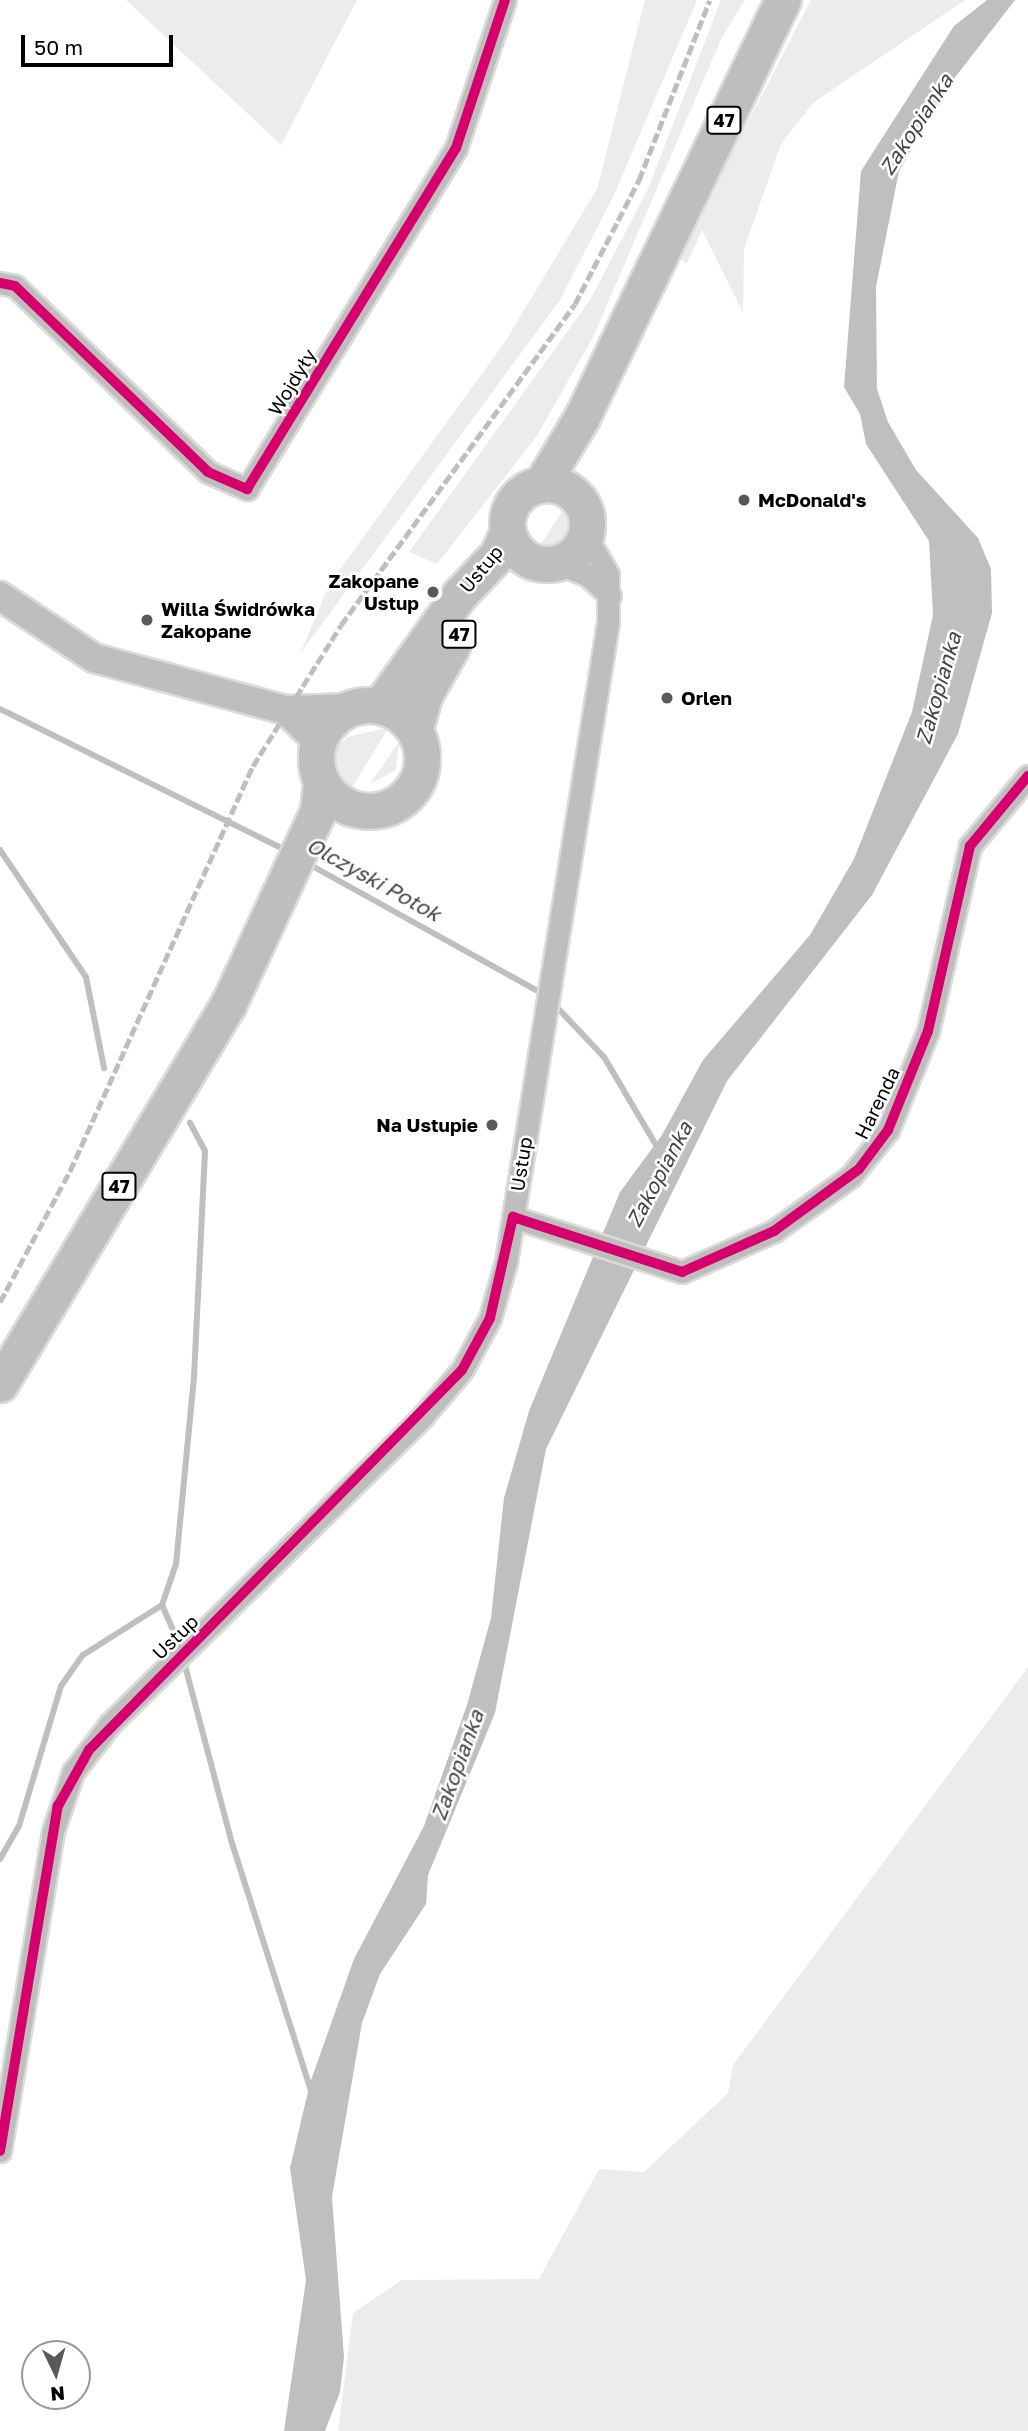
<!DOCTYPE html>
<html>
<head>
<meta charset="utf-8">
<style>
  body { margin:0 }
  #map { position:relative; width:1028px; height:2431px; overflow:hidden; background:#fff; font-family:"Golos Text",sans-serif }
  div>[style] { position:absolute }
  .green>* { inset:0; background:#ececec }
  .water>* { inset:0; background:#bfbfbf }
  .stream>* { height:6px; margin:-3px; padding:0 3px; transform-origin:3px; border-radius:3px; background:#bfbfbf }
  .roads { filter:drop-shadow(2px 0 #dbdbdb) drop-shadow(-2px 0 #dbdbdb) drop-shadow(0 2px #dbdbdb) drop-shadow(0 -2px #dbdbdb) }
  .minor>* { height:21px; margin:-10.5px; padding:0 10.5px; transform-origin:10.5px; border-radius:10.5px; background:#bebebe }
  .tertiary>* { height:28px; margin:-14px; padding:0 14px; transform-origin:14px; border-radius:14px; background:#bebebe }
  .primary>* { height:35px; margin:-17.5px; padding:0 17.5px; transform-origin:17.5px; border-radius:17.5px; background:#bebebe }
  .primary>.ring { margin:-17.5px; padding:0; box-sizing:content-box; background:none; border:35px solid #bebebe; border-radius:50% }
  .rail>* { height:5px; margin-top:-2.5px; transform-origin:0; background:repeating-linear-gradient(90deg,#bebebe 0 10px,transparent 0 13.5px) }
  .cycleway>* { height:10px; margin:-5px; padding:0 5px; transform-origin:5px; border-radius:5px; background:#d6006c }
  .dots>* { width:19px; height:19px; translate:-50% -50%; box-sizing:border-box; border:4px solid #fff; border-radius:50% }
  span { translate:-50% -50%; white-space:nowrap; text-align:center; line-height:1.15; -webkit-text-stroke:5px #fff; paint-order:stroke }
  .shield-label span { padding:2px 5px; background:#fff; border:2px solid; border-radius:5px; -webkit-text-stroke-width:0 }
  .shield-label { font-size:18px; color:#000; font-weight:700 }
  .street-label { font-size:19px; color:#000 }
  .poi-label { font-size:19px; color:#000; font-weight:700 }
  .left { translate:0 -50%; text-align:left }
  .right { translate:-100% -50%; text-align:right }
  .water-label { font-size:21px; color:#444; font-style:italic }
  .north { position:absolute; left:21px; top:2340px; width:70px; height:70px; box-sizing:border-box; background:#fff; border:2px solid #999; border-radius:50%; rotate:175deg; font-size:19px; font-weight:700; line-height:28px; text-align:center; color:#000 }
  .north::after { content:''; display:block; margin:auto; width:24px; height:32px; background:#595959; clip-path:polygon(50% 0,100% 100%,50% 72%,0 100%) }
  .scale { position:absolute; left:21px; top:35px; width:152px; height:32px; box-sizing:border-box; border:4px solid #000; border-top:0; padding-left:9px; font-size:21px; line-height:24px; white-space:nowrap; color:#000; -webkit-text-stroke:5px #fff; paint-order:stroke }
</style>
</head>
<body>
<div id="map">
  <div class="green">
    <i style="clip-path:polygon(126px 0,357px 0,281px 145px)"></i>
    <i style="clip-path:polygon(645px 0,697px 0,614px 195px,560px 300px,300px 654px,330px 583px,505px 342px,597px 189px)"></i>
    <i style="clip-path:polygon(721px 0,745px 0,722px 37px,594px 335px,537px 436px,437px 564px,409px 552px,590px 300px,648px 189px)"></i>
    <i style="clip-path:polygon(811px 0,965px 0,813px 103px,781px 144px,744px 249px,743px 313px,702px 230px,687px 264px,678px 257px)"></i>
    <i style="clip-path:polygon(566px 505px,571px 536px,563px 545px,539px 547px)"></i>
    <i style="clip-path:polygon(389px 727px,353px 786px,343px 791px,330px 769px,335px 747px,348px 737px)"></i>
    <i style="clip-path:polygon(399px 742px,396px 770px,370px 784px)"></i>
    <i style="clip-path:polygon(1028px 1667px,1028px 2431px,338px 2431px,353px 2313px,402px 2280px,539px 2279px,599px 2169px,644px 2172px,728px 2093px,733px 2065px)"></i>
  </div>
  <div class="water">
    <i style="clip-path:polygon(987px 0,1015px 0,953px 80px,899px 171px,876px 287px,877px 389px,888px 422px,916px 470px,978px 538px,991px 569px,992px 613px,958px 734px,872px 895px,727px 1081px,546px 1449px,495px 1713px,428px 1875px,426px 1904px,380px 1974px,362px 2023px,332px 2197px,344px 2357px,340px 2392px,325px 2431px,284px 2431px,306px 2280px,290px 2168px,310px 2083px,354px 1959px,424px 1826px,467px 1705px,491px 1618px,504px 1498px,529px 1411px,620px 1192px,662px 1135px,703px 1060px,810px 935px,854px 859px,912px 712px,933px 615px,929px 541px,866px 444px,860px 414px,844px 387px,861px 171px,954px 26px)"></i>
  </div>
  <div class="stream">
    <i style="left:0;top:709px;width:320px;rotate:26.3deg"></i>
    <i style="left:0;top:850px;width:153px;rotate:55.9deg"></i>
    <i style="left:86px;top:977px;width:93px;rotate:78.8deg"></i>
    <i style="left:305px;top:862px;width:272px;rotate:29deg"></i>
    <i style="left:551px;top:1001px;width:77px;rotate:46.6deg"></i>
    <i style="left:604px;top:1057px;width:108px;rotate:59.4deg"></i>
    <i style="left:181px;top:1648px;width:47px;rotate:-113.8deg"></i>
    <i style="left:162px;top:1605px;width:43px;rotate:-71.1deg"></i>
    <i style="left:176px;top:1564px;width:188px;rotate:-84.5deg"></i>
    <i style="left:194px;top:1377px;width:226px;rotate:-87.2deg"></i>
    <i style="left:205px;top:1151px;width:32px;rotate:-118deg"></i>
    <i style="left:183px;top:1658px;width:188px;rotate:75.2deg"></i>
    <i style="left:231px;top:1840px;width:262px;rotate:72.3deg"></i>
    <i style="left:0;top:1859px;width:38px;rotate:-60deg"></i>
    <i style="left:19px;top:1826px;width:146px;rotate:-73.3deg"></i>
    <i style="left:61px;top:1686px;width:38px;rotate:-55deg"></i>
    <i style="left:83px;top:1655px;width:93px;rotate:-32.3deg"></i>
  </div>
  <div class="roads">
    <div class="minor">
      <i style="left:0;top:283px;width:15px;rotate:11deg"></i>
      <i style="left:15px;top:286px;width:268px;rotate:43.9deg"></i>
      <i style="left:208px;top:472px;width:43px;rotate:23.6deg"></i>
      <i style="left:247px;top:489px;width:400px;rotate:-58.5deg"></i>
      <i style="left:456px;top:148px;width:156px;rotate:-71.7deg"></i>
      <i style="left:557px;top:563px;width:32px;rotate:22deg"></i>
      <i style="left:587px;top:575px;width:31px;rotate:42deg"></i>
      <i style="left:513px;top:1217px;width:178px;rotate:18deg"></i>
      <i style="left:682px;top:1272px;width:101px;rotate:-24deg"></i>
      <i style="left:774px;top:1231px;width:95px;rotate:-35.5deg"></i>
      <i style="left:851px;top:1176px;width:59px;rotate:-51.2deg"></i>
      <i style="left:888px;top:1130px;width:107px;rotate:-68deg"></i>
      <i style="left:928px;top:1031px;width:190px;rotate:-77.2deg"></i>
      <i style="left:970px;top:846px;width:91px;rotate:-50.4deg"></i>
      <i style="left:0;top:2151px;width:324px;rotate:-80.6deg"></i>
      <i style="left:53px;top:1831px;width:62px;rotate:-71.3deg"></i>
      <i style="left:73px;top:1772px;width:61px;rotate:-52.4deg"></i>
      <i style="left:110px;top:1724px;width:439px;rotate:-44.5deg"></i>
      <i style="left:423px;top:1416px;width:60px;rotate:-49.7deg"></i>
      <i style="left:462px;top:1370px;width:59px;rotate:-61.7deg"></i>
      <i style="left:490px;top:1318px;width:58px;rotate:-74.1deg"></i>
      <i style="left:506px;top:1262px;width:648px;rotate:-80.94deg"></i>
      <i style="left:608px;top:622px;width:48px;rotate:-90deg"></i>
      <i style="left:608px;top:574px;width:44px;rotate:-120.1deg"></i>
    </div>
    <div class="tertiary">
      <i style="left:0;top:596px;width:113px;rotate:33.4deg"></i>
      <i style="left:94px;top:658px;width:199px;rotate:15.2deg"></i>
      <i style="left:286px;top:710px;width:45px;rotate:45deg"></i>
      <i style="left:286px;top:710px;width:68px;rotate:-1.7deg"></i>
    </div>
    <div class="primary">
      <i class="ring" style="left:507px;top:484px;width:45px;height:45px"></i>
      <i style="left:541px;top:485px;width:79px;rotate:-58.9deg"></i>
      <i style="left:582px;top:417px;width:463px;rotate:-64.3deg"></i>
      <i class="ring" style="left:316px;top:705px;width:71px;height:71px"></i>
      <i style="left:380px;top:706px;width:138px;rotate:-54.5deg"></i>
      <i style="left:460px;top:594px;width:55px;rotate:-46.5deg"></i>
      <i style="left:498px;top:554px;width:23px;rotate:-67deg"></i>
      <i style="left:415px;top:728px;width:35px;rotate:-74deg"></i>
      <i style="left:425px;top:694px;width:55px;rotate:-60.6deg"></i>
      <i style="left:0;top:1384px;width:442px;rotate:-59deg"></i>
      <i style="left:228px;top:1005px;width:214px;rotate:-65.1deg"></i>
      <i style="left:318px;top:811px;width:27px;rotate:-84deg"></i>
    </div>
  </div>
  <div class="rail">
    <i style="left:0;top:1302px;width:149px;rotate:-61.9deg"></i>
    <i style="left:70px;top:1171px;width:444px;rotate:-65.7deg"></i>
    <i style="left:253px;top:766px;width:166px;rotate:-58deg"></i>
    <i style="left:341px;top:625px;width:397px;rotate:-53.9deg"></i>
    <i style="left:575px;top:304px;width:140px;rotate:-62.7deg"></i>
    <i style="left:639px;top:180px;width:193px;rotate:-68.5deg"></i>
  </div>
  <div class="cycleway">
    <i style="left:0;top:283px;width:15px;rotate:11deg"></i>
    <i style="left:15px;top:286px;width:268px;rotate:43.9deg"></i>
    <i style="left:208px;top:472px;width:43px;rotate:23.6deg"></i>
    <i style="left:247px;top:489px;width:400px;rotate:-58.5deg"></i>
    <i style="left:456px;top:148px;width:156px;rotate:-71.7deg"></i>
    <i style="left:0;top:2151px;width:350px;rotate:-80.5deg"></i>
    <i style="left:58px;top:1806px;width:64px;rotate:-61deg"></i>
    <i style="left:89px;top:1750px;width:532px;rotate:-45.53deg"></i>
    <i style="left:462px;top:1370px;width:59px;rotate:-61.7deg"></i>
    <i style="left:490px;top:1318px;width:104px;rotate:-77.2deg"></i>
    <i style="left:513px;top:1217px;width:178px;rotate:18deg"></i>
    <i style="left:682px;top:1272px;width:101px;rotate:-24deg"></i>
    <i style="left:774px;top:1231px;width:105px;rotate:-36.1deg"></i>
    <i style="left:859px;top:1169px;width:49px;rotate:-53.4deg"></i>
    <i style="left:888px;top:1130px;width:107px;rotate:-68deg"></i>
    <i style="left:928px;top:1031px;width:190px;rotate:-77.2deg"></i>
    <i style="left:970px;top:846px;width:91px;rotate:-50.4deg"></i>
  </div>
  <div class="dots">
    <i style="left:744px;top:500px;background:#595959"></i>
    <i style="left:433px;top:592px;background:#595959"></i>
    <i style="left:147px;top:620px;background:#595959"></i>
    <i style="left:667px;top:698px;background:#595959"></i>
    <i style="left:492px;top:1125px;background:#595959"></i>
  </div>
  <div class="shield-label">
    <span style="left:724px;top:120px">47</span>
    <span style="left:459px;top:634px">47</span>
    <span style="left:119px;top:1186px">47</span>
  </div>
  <div class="street-label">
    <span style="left:292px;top:382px;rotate:-59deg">Wojdyły</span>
    <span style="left:481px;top:569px;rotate:-50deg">Ustup</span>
    <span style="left:877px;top:1103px;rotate:-64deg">Harenda</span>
    <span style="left:521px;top:1164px;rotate:-81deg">Ustup</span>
    <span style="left:175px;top:1637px;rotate:-44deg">Ustup</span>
  </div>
  <div class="poi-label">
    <span class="left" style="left:758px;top:500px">McDonald's</span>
    <span class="right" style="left:419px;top:592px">Zakopane<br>Ustup</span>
    <span class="left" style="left:161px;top:620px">Willa Świdrówka<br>Zakopane</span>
    <span class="left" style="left:681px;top:698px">Orlen</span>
    <span class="right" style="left:478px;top:1125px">Na Ustupie</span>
  </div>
  <div class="water-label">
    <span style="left:916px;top:124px;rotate:-57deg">Zakopianka</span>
    <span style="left:938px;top:688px;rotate:-74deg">Zakopianka</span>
    <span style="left:374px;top:879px;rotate:29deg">Olczyski Potok</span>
    <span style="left:659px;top:1174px;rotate:-62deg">Zakopianka</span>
    <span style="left:457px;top:1765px;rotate:-70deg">Zakopianka</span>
  </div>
  <div class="north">N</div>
  <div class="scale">50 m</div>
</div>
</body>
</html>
